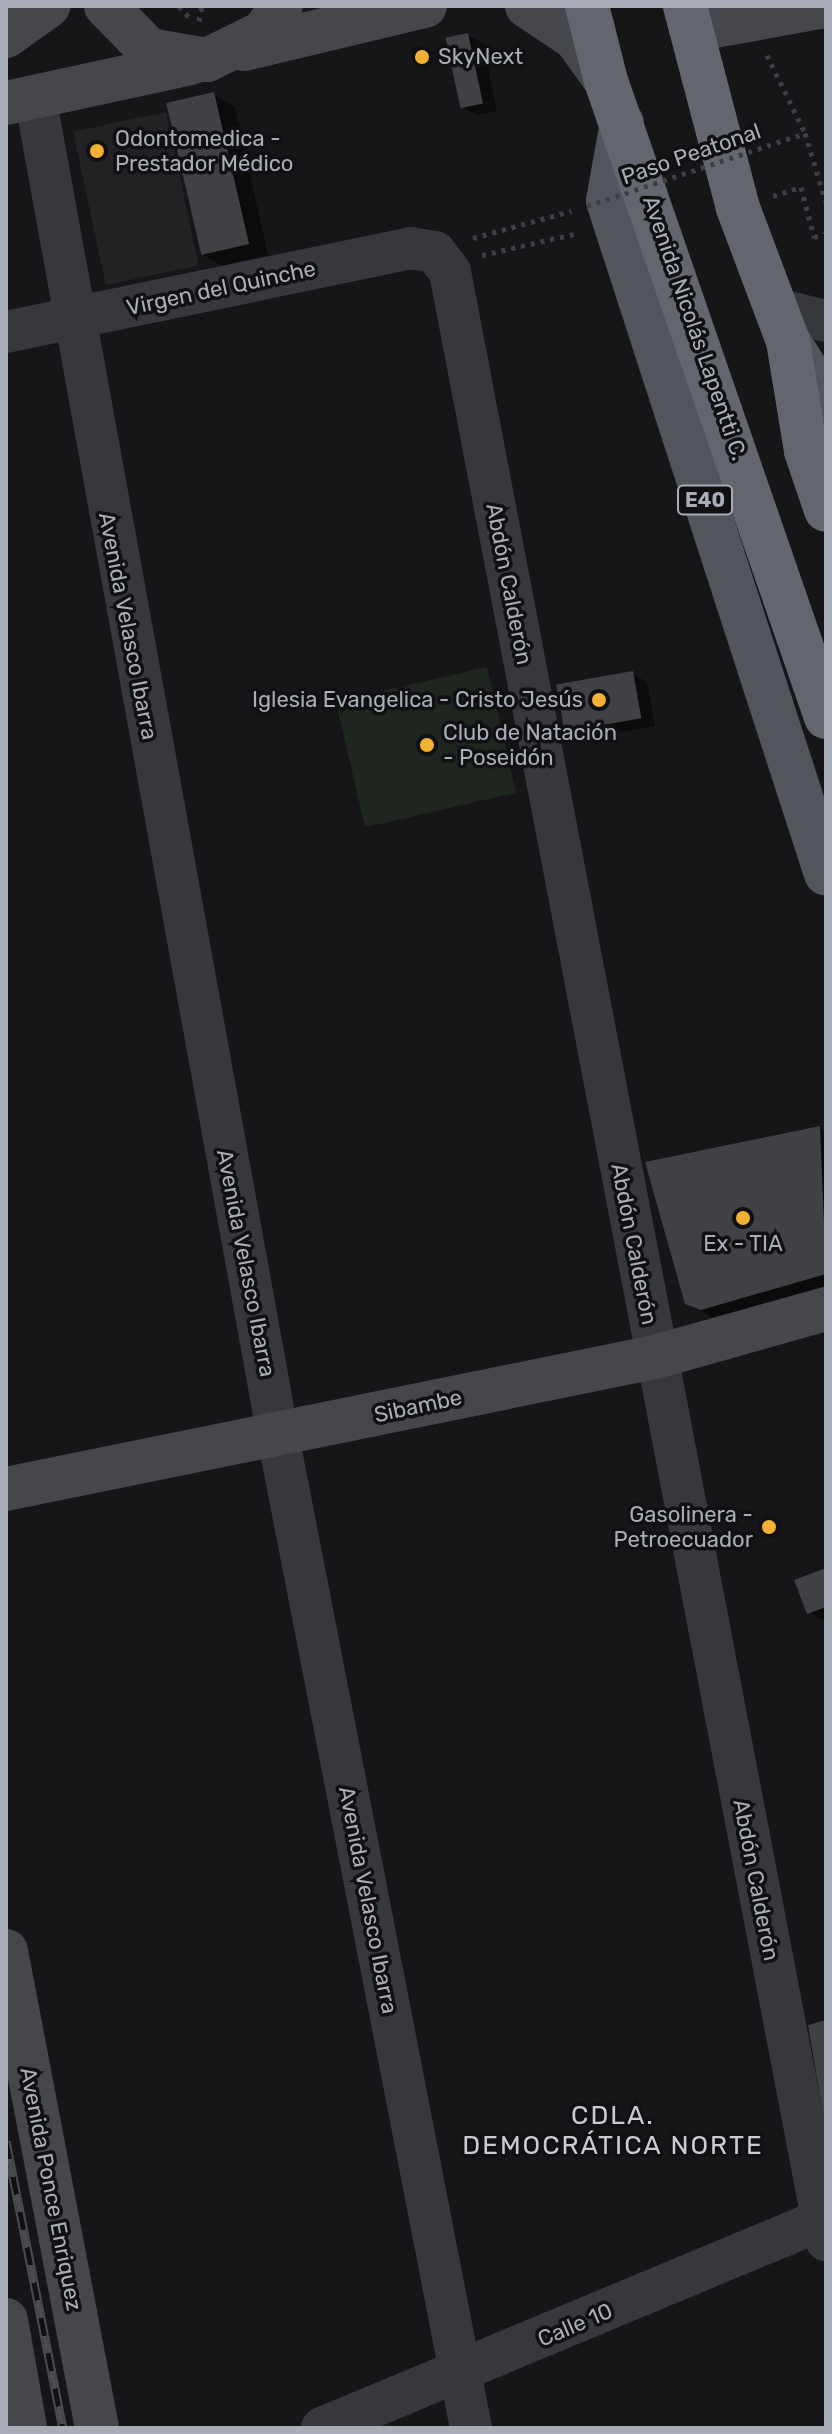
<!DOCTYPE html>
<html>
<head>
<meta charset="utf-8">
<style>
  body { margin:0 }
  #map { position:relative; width:832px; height:2434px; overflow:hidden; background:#161618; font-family:Rubik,sans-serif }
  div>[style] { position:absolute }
  .built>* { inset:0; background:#222225; transform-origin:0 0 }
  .green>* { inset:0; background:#1e261f; transform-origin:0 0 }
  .shadow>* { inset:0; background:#0007 }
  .building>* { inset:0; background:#404145; transform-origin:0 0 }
  .path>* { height:5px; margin-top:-2.5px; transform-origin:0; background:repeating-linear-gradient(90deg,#3d3f44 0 4px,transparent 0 10px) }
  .street>* { height:42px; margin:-21px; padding:0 21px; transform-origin:21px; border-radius:21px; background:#37383d }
  .secondary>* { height:44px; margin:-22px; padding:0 22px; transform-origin:22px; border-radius:22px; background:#45474d }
  .primary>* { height:44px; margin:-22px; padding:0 22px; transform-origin:22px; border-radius:22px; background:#53555c }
  .highway>* { height:44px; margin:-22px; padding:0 22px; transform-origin:22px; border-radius:22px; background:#63666e }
  .rail>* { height:9px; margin-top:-4.5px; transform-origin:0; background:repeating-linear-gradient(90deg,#111113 0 18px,#4a4c52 0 36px); box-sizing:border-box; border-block:2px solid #4a4c52 }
  .path-bridge>* { height:5px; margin-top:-2.5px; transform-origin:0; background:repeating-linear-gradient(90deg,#3d3f44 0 4px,transparent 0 10px) }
  .dots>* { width:22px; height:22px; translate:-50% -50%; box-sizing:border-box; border:4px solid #111113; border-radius:50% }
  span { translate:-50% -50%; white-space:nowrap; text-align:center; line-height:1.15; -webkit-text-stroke:7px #111113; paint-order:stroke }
  .shield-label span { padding:2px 6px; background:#111113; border:2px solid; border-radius:6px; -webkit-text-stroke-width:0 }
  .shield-label { font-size:20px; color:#a8adb8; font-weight:700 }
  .poi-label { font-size:22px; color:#a8adb8 }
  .left { translate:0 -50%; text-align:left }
  .right { translate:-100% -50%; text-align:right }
  .street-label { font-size:22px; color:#a8adb8 }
  .quarter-label { font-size:26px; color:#c9ccd4; letter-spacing:2px }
  .frame { position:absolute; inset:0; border:8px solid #a8adb8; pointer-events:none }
</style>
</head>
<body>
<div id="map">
  <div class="built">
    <i style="left:166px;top:112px;width:157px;height:95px;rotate:78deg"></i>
  </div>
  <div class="green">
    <i style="left:487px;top:667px;width:129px;height:155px;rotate:77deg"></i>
  </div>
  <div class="shadow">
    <i style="clip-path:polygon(468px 35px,483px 44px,497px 111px,477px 115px,462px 107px)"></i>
    <i style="clip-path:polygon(214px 95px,235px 107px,268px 255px,222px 266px,200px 253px)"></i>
    <i style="clip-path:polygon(632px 674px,647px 682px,655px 726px,584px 738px,568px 729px)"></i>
    <i style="clip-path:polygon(820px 1128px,826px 1132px,826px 1297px,715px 1319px,687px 1303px)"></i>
    <i style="clip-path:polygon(826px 1570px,826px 1620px,824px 1621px,809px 1612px)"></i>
  </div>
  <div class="building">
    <i style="left:468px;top:33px;width:72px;height:23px;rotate:78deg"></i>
    <i style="left:214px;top:92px;width:156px;height:49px;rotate:77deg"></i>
    <i style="left:633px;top:671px;width:48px;height:78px;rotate:80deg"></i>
    <i style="clip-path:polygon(820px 1126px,826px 1274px,701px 1310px,685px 1304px,645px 1162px)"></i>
    <i style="clip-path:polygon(826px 1568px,826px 1607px,807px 1614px,794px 1580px)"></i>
    <i style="clip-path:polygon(826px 2020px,826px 2119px,824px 2119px,808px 2025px)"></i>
  </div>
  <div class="path">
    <i style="left:179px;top:6px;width:15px;rotate:48deg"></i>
    <i style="left:199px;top:21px;width:15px;rotate:-79deg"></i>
    <i style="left:767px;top:55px;width:87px;rotate:64deg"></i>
    <i style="left:805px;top:133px;width:72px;rotate:73.1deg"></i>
    <i style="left:773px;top:196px;width:29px;rotate:-18deg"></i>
    <i style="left:801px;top:187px;width:52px;rotate:75.4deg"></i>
    <i style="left:814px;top:237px;width:12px;rotate:-14deg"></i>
    <i style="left:473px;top:238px;width:102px;rotate:-15.4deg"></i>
    <i style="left:482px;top:255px;width:98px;rotate:-12.9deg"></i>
  </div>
  <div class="street">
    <i style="left:35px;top:96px;width:1362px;rotate:79.72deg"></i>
    <i style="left:278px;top:1436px;width:1011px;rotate:78.99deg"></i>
    <i style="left:775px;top:309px;width:52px;rotate:13.2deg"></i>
    <i style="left:6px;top:332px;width:413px;rotate:-11.7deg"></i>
    <i style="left:410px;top:248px;width:25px;rotate:9deg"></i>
    <i style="left:435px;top:252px;width:25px;rotate:53deg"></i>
    <i style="left:450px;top:272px;width:2004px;rotate:79.18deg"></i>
    <i style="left:322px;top:2428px;width:546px;rotate:-22.62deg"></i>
  </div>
  <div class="secondary">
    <i style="left:106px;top:6px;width:62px;rotate:45.7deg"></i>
    <i style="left:149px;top:50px;width:59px;rotate:9.8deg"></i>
    <i style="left:207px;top:60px;width:64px;rotate:-26.2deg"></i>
    <i style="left:264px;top:32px;width:31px;rotate:-57deg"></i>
    <i style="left:527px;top:6px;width:58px;rotate:33.7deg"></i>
    <i style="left:575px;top:38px;width:53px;rotate:54.2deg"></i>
    <i style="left:692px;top:30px;width:136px;rotate:-10.2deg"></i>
    <i style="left:6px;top:36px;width:52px;rotate:-35.5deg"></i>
    <i style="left:244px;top:49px;width:186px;rotate:-13.4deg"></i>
    <i style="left:6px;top:103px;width:189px;rotate:-12.2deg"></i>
    <i style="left:6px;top:1489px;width:662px;rotate:-11.5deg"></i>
    <i style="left:655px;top:1357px;width:178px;rotate:-15.7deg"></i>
    <i style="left:6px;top:1951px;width:486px;rotate:79.2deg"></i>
    <i style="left:6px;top:2320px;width:110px;rotate:80deg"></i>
  </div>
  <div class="primary">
    <i style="left:622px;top:123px;width:79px;rotate:100.2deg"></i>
    <i style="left:608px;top:201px;width:707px;rotate:72.05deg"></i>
    <i style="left:788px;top:341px;width:70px;rotate:57.2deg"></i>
  </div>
  <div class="highway">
    <i style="left:587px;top:6px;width:77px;rotate:75.8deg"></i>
    <i style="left:606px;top:81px;width:673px;rotate:70.92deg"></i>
    <i style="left:685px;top:6px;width:209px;rotate:75.3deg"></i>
    <i style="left:738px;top:208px;width:142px;rotate:69.4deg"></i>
    <i style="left:788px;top:341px;width:111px;rotate:80.7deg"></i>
    <i style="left:806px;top:451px;width:62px;rotate:71.3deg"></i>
  </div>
  <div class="rail">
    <i style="left:6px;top:2141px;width:293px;rotate:78.8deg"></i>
  </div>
  <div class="path-bridge">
    <i style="left:587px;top:206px;width:230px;rotate:-18.5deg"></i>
  </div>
  <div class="dots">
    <i style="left:422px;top:57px;background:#f2b134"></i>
    <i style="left:97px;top:151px;background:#f2b134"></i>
    <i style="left:599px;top:700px;background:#f2b134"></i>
    <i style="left:427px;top:745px;background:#f2b134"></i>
    <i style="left:743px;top:1218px;background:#f2b134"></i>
    <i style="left:769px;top:1527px;background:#f2b134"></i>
  </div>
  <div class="shield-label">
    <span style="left:705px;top:500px">E40</span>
  </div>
  <div class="poi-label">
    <span class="left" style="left:438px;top:57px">SkyNext</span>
    <span class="left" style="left:115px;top:151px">Odontomedica -<br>Prestador Médico</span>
    <span class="right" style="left:583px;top:700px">Iglesia Evangelica - Cristo Jesús</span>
    <span class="left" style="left:443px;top:745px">Club de Natación<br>- Poseidón</span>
    <span style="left:743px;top:1244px">Ex - TIA</span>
    <span class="right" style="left:753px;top:1527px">Gasolinera -<br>Petroecuador</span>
  </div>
  <div class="street-label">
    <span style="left:691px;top:154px;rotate:-19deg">Paso Peatonal</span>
    <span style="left:221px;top:288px;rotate:-12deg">Virgen del Quinche</span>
    <span style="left:695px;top:328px;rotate:71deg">Avenida Nicolás Lapentti C.</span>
    <span style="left:509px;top:584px;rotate:79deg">Abdón Calderón</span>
    <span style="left:128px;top:626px;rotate:79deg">Avenida Velasco Ibarra</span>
    <span style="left:634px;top:1244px;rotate:79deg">Abdón Calderón</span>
    <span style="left:246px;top:1263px;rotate:79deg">Avenida Velasco Ibarra</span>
    <span style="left:418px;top:1406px;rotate:-12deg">Sibambe</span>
    <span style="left:756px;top:1880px;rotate:79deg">Abdón Calderón</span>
    <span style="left:368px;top:1900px;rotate:79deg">Avenida Velasco Ibarra</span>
    <span style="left:51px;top:2189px;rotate:79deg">Avenida Ponce Enriquez</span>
    <span style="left:575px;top:2325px;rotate:-23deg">Calle 10</span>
  </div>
  <div class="quarter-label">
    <span style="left:613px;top:2131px">CDLA.<br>DEMOCRÁTICA NORTE</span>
  </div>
  <div class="frame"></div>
</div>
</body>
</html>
